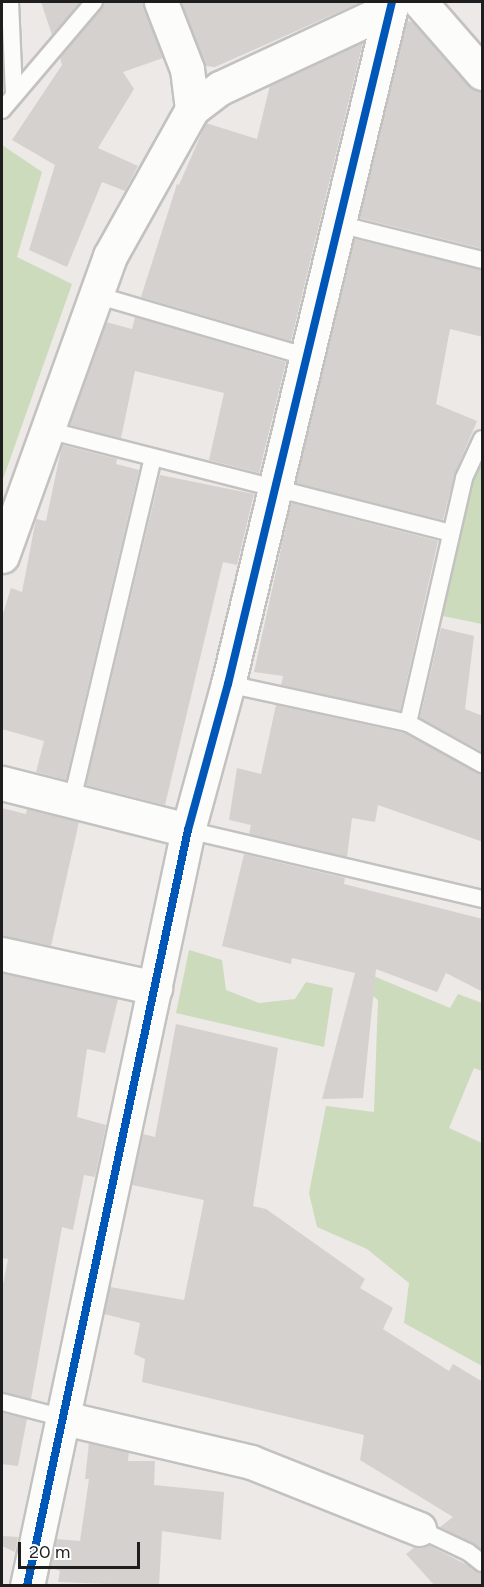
<!DOCTYPE html>
<html>
<head>
<meta charset="utf-8">
<style>
  body { margin:0 }
  #map { position:relative; width:484px; height:1587px; overflow:hidden; background:#ece9e6; font-family:Figtree,sans-serif }
  div>[style] { position:absolute }
  .forest>* { inset:0; background:#cbdbbb }
  .building>* { inset:0; background:#d5d1cf }
  .roads { filter:drop-shadow(2px 0 #c3c2c1) drop-shadow(-2px 0 #c3c2c1) drop-shadow(0 2px #c3c2c1) drop-shadow(0 -2px #c3c2c1) }
  .lane>* { height:16px; margin:-8px; padding:0 8px; transform-origin:8px; border-radius:8px; background:#fcfcfb }
  .street>* { height:33px; margin:-16.5px; padding:0 16.5px; transform-origin:16.5px; border-radius:16.5px; background:#fcfcfb }
  .cycleway>* { height:8px; margin:-4px; padding:0 4px; transform-origin:4px; border-radius:4px; background:#0057b8 }
  span { translate:-50% -50%; white-space:nowrap; text-align:center; line-height:1.15; -webkit-text-stroke:4.5px #fff; paint-order:stroke }
  .frame { position:absolute; inset:0; border:3px solid #1e1e1e; pointer-events:none }
  .scale { position:absolute; left:18px; top:1542px; width:122px; height:27px; box-sizing:border-box; border:3px solid #1e1e1e; border-top:0; padding-left:8px; font-size:18px; line-height:21px; white-space:nowrap; color:#1e1e1e; -webkit-text-stroke:4px #fff; paint-order:stroke }
</style>
</head>
<body>
<div id="map">
  <div class="forest">
    <i style="clip-path:polygon(2px 145px,42px 172px,17px 257px,72px 284px,3px 479px)"></i>
    <i style="clip-path:polygon(482px 453px,482px 624px,443px 616px,470px 478px)"></i>
    <i style="clip-path:polygon(189px 950px,222px 960px,226px 990px,259px 1003px,295px 999px,306px 982px,333px 988px,324px 1047px,176px 1013px)"></i>
    <i style="clip-path:polygon(359px 970px,450px 1008px,458px 994px,482px 1003px,482px 1071px,474px 1068px,449px 1128px,482px 1143px,482px 1366px,404px 1323px,409px 1283px,367px 1249px,317px 1227px,309px 1193px,326px 1106px,374px 1112px,378px 1000px,358px 984px)"></i>
  </div>
  <div class="building">
    <i style="clip-path:polygon(41px 2px,81px 2px,52px 35px)"></i>
    <i style="clip-path:polygon(104px 2px,143px 2px,163px 58px,123px 72px,134px 89px,98px 148px,138px 166px,125px 191px,102px 182px,67px 267px,29px 250px,55px 165px,12px 140px,62px 65px,60px 58px)"></i>
    <i style="clip-path:polygon(181px 2px,361px 2px,215px 67px,206px 66px)"></i>
    <i style="clip-path:polygon(407px 21px,412px 22px,468px 85px,483px 91px,483px 249px,359px 218px)"></i>
    <i style="clip-path:polygon(363px 42px,291px 341px,141px 297px,177px 184px,179px 185px,206px 123px,257px 139px,270px 85px)"></i>
    <i style="clip-path:polygon(354px 239px,483px 270px,483px 337px,450px 329px,436px 404px,477px 421px,455px 473px,443px 520px,296px 483px)"></i>
    <i style="clip-path:polygon(135px 317px,286px 362px,259px 473px,209px 460px,224px 393px,135px 371px,121px 438px,69px 425px,106px 322px,132px 329px)"></i>
    <i style="clip-path:polygon(62px 445px,117px 459px,116px 464px,139px 470px,66px 780px,36px 772px,44px 741px,2px 729px,2px 617px,11px 588px,22px 592px,36px 519px,46px 521px)"></i>
    <i style="clip-path:polygon(160px 475px,254px 494px,237px 565px,223px 562px,165px 805px,86px 785px)"></i>
    <i style="clip-path:polygon(291px 503px,438px 541px,400px 711px,281px 685px,283px 676px,254px 672px)"></i>
    <i style="clip-path:polygon(441px 628px,474px 636px,465px 709px,483px 716px,483px 752px,420px 718px)"></i>
    <i style="clip-path:polygon(276px 705px,404px 733px,483px 774px,483px 842px,378px 805px,375px 822px,352px 818px,347px 857px,249px 834px,251px 825px,229px 820px,237px 768px,261px 774px)"></i>
    <i style="clip-path:polygon(2px 808px,26px 814px,27px 809px,79px 822px,51px 946px,2px 936px)"></i>
    <i style="clip-path:polygon(244px 854px,345px 878px,344px 884px,483px 919px,483px 992px,446px 973px,437px 992px,376px 969px,363px 1098px,322px 1099px,355px 973px,292px 958px,291px 964px,222px 946px)"></i>
    <i style="clip-path:polygon(2px 973px,118px 999px,105px 1053px,87px 1049px,77px 1117px,106px 1125px,95px 1177px,84px 1175px,73px 1230px,62px 1227px,31px 1399px,2px 1392px,2px 1290px,8px 1259px,2px 1258px)"></i>
    <i style="clip-path:polygon(176px 1024px,278px 1048px,253px 1206px,266px 1209px,365px 1279px,360px 1288px,393px 1308px,383px 1329px,449px 1371px,453px 1364px,483px 1382px,483px 1550px,440px 1527px,453px 1517px,360px 1460px,364px 1435px,142px 1382px,145px 1359px,134px 1354px,140px 1323px,104px 1314px,110px 1287px,184px 1300px,204px 1200px,132px 1185px,143px 1134px,155px 1137px)"></i>
    <i style="clip-path:polygon(2px 1413px,27px 1419px,18px 1466px,2px 1464px)"></i>
    <i style="clip-path:polygon(89px 1443px,129px 1452px,128px 1461px,155px 1461px,154px 1485px,224px 1492px,221px 1540px,162px 1531px,159px 1586px,58px 1582px,60px 1571px,50px 1567px,56px 1539px,80px 1541px,89px 1479px,85px 1479px)"></i>
    <i style="clip-path:polygon(2px 1536px,18px 1537px,15px 1552px,2px 1546px)"></i>
    <i style="clip-path:polygon(428px 1545px,483px 1573px,483px 1586px,435px 1586px,406px 1554px,415px 1547px)"></i>
  </div>
  <div class="roads">
    <div class="lane">
      <i style="left:10px;top:2px;width:91px;rotate:87.5deg"></i>
      <i style="left:2px;top:110px;width:142px;rotate:-49.6deg"></i>
      <i style="left:338px;top:224px;width:148px;rotate:14deg"></i>
      <i style="left:96px;top:295px;width:221px;rotate:16.3deg"></i>
      <i style="left:47px;top:430px;width:417px;rotate:14.3deg"></i>
      <i style="left:228px;top:684px;width:184px;rotate:12.2deg"></i>
      <i style="left:408px;top:723px;width:85px;rotate:29deg"></i>
      <i style="left:408px;top:723px;width:251px;rotate:-77.1deg"></i>
      <i style="left:464px;top:478px;width:43px;rotate:-65.2deg"></i>
      <i style="left:72px;top:800px;width:352px;rotate:-76.7deg"></i>
      <i style="left:188px;top:830px;width:302px;rotate:13.2deg"></i>
      <i style="left:2px;top:1402px;width:64px;rotate:14.5deg"></i>
      <i style="left:419px;top:1529px;width:54px;rotate:25.1deg"></i>
      <i style="left:468px;top:1552px;width:18px;rotate:38deg"></i>
    </div>
    <div class="street">
      <i style="left:420px;top:2px;width:94px;rotate:48.9deg"></i>
      <i style="left:192px;top:109px;width:35px;rotate:-37deg"></i>
      <i style="left:220px;top:88px;width:184px;rotate:-25deg"></i>
      <i style="left:2px;top:556px;width:319px;rotate:-70.2deg"></i>
      <i style="left:110px;top:256px;width:168px;rotate:-60.8deg"></i>
      <i style="left:192px;top:109px;width:40px;rotate:-97.1deg"></i>
      <i style="left:187px;top:69px;width:72px;rotate:-111.2deg"></i>
      <i style="left:2px;top:783px;width:192px;rotate:14.2deg"></i>
      <i style="left:2px;top:954px;width:157px;rotate:12.5deg"></i>
      <i style="left:64px;top:1418px;width:192px;rotate:13.2deg"></i>
      <i style="left:251px;top:1462px;width:181px;rotate:21.7deg"></i>
      <i style="left:27px;top:1586px;width:773px;rotate:-77.98deg"></i>
      <i style="left:188px;top:830px;width:151px;rotate:-74.7deg"></i>
      <i style="left:228px;top:684px;width:701px;rotate:-76.48deg"></i>
    </div>
  </div>
  <div class="cycleway">
    <i style="left:27px;top:1586px;width:773px;rotate:-77.98deg"></i>
    <i style="left:188px;top:830px;width:151px;rotate:-74.7deg"></i>
    <i style="left:228px;top:684px;width:701px;rotate:-76.48deg"></i>
  </div>
  <div class="frame"></div>
  <div class="scale">20 m</div>
</div>
</body>
</html>
